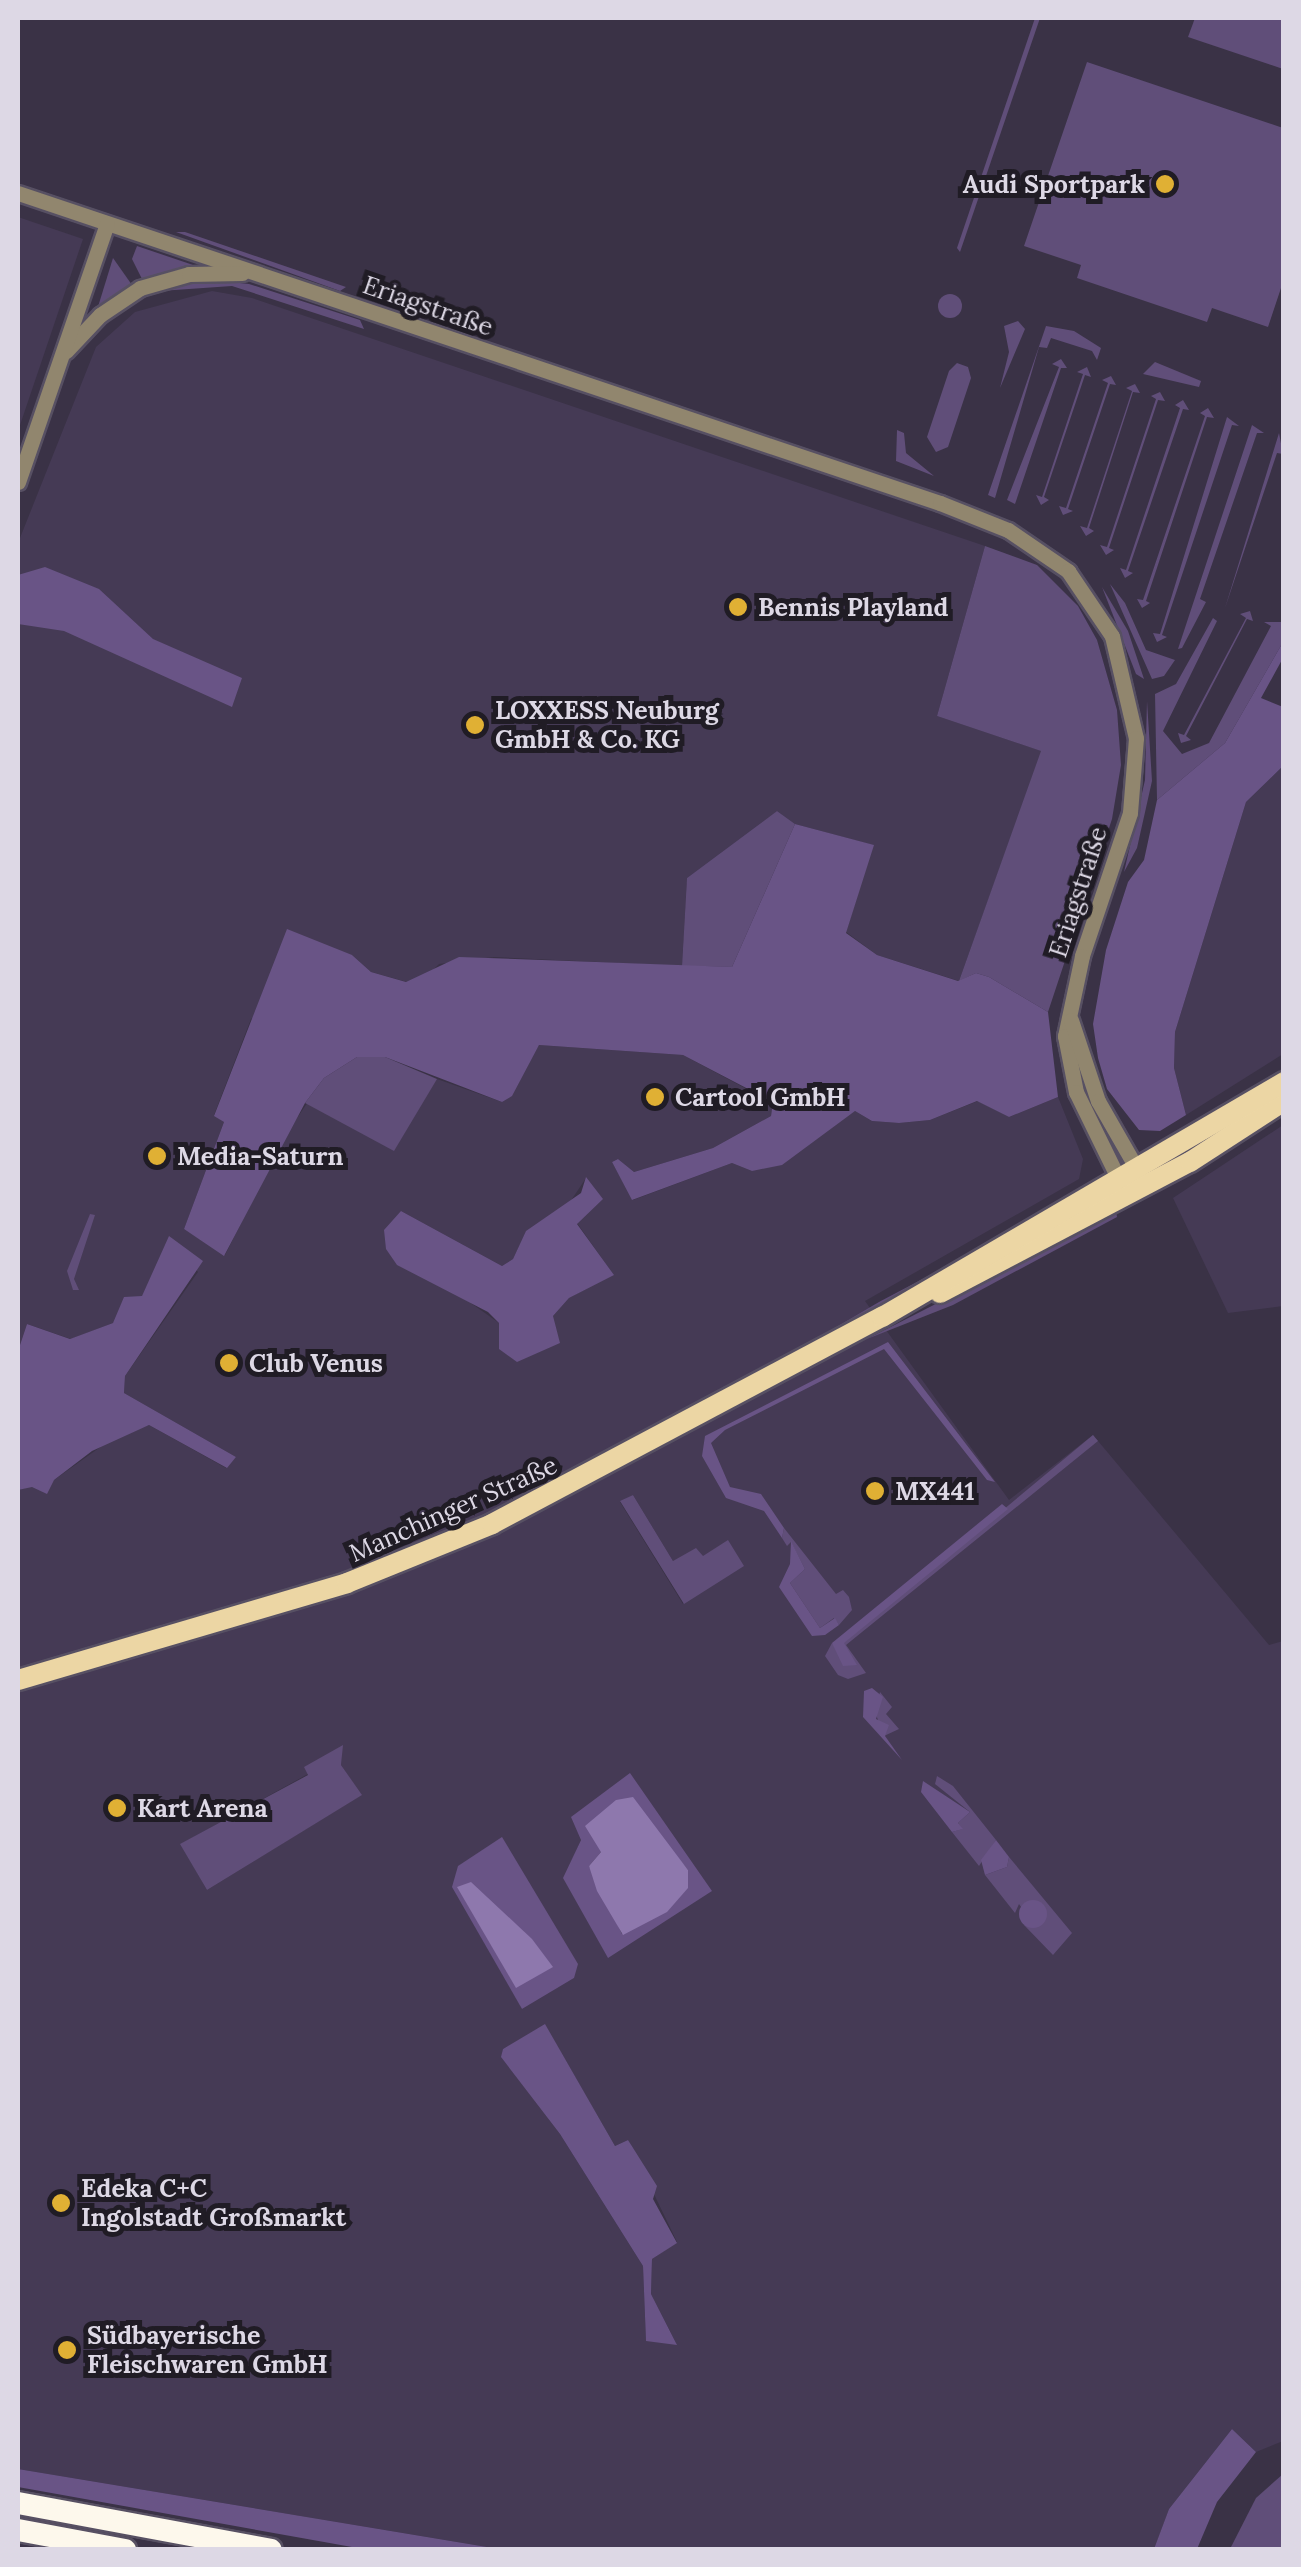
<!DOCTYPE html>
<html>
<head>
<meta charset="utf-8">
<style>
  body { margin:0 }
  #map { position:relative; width:1301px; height:2567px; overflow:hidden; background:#3a3246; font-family:Lora,serif }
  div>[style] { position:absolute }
  .built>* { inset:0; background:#453a55 }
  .green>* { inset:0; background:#604e79 }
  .round { border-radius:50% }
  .forest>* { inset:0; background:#695486 }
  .water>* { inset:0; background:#8e78ad }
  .roads { filter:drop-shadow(2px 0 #575063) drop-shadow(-2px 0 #575063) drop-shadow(0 2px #575063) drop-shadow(0 -2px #575063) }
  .minor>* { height:15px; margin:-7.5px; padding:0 7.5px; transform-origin:7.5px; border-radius:7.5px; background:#91866e }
  .major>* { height:20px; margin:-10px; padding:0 10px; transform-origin:10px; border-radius:10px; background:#ecd6a4 }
  .highway>* { height:22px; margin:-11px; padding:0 11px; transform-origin:11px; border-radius:11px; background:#fdf8ec }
  .dots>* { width:28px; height:28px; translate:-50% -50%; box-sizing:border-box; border:5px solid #201c25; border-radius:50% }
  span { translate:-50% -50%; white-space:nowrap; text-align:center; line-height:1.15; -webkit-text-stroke:10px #201c25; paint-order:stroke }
  .poi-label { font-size:25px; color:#ddd8e5; font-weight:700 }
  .right { translate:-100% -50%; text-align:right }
  .left { translate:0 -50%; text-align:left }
  .street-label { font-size:25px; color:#ddd8e5 }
  .frame { position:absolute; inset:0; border:20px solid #ddd8e5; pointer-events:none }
</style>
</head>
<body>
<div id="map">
  <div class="built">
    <i style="clip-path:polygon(18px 217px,83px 239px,18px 431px)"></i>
    <i style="clip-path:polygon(evenodd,212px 291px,252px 298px,985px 546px,937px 716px,1042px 751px,959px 981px,877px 955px,846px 932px,873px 845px,795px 824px,777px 811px,687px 878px,682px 966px,494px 957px,439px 964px,425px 978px,407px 982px,371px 972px,352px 955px,251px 1019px,214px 1115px,224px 1122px,184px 1229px,225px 1255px,287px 1133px,324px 1078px,437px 1079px,502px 1102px,539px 1045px,683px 1055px,773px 1103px,771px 1116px,713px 1148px,634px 1172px,618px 1159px,612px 1162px,633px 1200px,732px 1163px,752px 1171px,855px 1111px,872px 1121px,899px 1123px,930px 1120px,978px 1101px,1009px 1117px,1058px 1097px,1083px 1159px,1079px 1179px,865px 1301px,1009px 1500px,1093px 1435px,1269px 1645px,1283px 1641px,1283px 2441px,1256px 2452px,1232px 2429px,1169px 2509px,1154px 2550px,499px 2549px,18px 2469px,18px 1490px,54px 1480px,113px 1438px,149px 1425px,226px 1468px,236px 1457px,124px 1393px,125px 1376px,198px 1272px,170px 1237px,142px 1297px,113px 1323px,71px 1339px,27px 1324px,18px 1351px,18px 543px,96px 347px,135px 312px,212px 291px,586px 1178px,577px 1223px,613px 1274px,569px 1298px,553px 1316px,499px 1323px,468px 1301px,401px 1211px,502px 1266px,513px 1259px,526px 1232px,568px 1205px,586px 1178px,212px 291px,633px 1495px,673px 1561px,702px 1556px,683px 1604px,620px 1502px,633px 1495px,212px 291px,342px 1746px,341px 1765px,361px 1795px,207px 1890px,181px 1844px,308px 1774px,342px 1746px,212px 291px,502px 1838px,574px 1978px,522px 2009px,459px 1866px,502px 1838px,212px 291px,581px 1840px,608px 1957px,564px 1878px,581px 1840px,212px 291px,545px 2025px,615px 2146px,628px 2140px,677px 2242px,652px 2259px,651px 2294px,676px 2343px,646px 2340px,643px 2266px,560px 2134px,502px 2058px,503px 2049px,545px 2025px)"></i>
    <i style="clip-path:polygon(1283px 766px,1283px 1054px,1186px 1115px,1174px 1068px,1175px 1032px,1246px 802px)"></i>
    <i style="clip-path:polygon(1283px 1125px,1283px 1306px,1228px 1313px,1173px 1198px)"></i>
  </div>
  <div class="green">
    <i style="clip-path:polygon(1035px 18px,1040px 18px,960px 252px,957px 248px)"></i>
    <i style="clip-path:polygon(1195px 18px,1283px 18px,1283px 69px,1188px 37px)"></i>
    <i style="clip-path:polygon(1087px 62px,1283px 128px,1283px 282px,1268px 327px,1212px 308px,1207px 322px,1077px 278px,1081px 265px,1024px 246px)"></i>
    <i style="clip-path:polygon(176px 232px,185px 232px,346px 287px,340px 291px)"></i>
    <i style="clip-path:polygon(137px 246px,199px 267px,143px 281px,132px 259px)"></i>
    <i style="clip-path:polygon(113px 258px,132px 285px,97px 310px)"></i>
    <i style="clip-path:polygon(202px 279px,249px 284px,360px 320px,364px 329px,232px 286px,146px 292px)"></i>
    <i class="round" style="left:938px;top:294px;width:24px;height:24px"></i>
    <i style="clip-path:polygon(1018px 321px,1025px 329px,1000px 388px,1009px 352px,1004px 326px)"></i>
    <i style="clip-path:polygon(1046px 326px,1074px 331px,1101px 348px,1097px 360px,1092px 351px,1051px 338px,1047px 348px,1039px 347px,995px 498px,988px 495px)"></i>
    <i style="clip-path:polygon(1061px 359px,1067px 368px,1061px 368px,1015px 504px,1007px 500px,1059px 367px,1052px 364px)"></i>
    <i style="clip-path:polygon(1155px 362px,1201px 381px,1199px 387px,1143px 374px)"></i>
    <i style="clip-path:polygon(957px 363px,968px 367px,971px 378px,948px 447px,936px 452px,927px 437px,949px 371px)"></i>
    <i style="clip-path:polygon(1087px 367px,1091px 377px,1085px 375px,1044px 497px,1049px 500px,1041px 505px,1036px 495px,1042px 497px,1083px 374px,1077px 372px)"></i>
    <i style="clip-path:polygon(1111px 376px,1116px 385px,1110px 384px,1068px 509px,1073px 511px,1063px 515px,1059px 506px,1066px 508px,1108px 383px,1102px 380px)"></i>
    <i style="clip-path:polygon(1135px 384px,1140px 393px,1133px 392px,1089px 528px,1094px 531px,1086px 536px,1080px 526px,1087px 528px,1132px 391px,1126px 388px)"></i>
    <i style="clip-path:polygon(1160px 392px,1165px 401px,1158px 400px,1109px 548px,1114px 550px,1106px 555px,1100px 545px,1107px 547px,1156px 399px,1151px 396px)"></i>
    <i style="clip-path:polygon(1183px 400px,1189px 410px,1183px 409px,1128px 571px,1133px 573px,1125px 578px,1120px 568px,1126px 570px,1180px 408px,1175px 405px)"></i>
    <i style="clip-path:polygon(1208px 408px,1214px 418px,1207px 417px,1146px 601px,1150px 603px,1142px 608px,1137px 599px,1143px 600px,1205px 416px,1200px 413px)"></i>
    <i style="clip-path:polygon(1227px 417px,1239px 426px,1232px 425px,1162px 635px,1167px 637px,1157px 642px,1153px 633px,1160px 634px)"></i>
    <i style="clip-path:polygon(1252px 425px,1264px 433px,1257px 433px,1200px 599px,1206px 602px,1182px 648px,1178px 649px)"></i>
    <i style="clip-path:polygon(897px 430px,904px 433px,906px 453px,934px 476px,896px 461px)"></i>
    <i style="clip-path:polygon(1279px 433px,1283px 454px,1277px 453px,1225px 608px)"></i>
    <i style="clip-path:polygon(985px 546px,1037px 565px,1078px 606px,1097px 640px,1117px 710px,1121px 765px,1112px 819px,1048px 1012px,989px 977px,976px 973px,959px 981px,1041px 751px,937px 716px)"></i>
    <i style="clip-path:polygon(1110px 584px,1125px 603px,1146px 650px,1175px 660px,1164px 676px,1152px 679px)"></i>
    <i style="clip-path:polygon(1102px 587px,1128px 631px,1144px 679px,1136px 674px)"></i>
    <i style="clip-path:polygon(1250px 611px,1253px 621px,1247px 619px,1186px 736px,1191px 740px,1181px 743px,1178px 733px,1184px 735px,1246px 618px,1240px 614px)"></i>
    <i style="clip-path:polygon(1213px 618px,1217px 621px,1163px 731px,1182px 754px,1209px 743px,1271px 626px,1264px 622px,1283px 622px,1283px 642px,1225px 743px,1157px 800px,1155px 694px,1176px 684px)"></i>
    <i style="clip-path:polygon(1147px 701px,1152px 781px,1137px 848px,1124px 872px,1145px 780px)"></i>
    <i style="clip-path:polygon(777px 811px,795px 824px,732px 967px,682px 966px,687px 878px)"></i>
    <i style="clip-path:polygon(357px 1057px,385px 1057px,437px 1079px,394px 1151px,305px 1103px,324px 1078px)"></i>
    <i style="clip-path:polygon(1116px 1212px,1117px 1217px,953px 1305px,867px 1339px)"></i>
    <i style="clip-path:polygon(90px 1214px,95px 1215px,74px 1279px,79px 1290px,73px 1290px,67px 1271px)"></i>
    <i style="clip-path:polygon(1023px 1226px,806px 1346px,787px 1356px,879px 1302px)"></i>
    <i style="clip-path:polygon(1093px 1435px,1098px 1441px,846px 1645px,866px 1673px,848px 1679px,838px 1675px,825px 1656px,832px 1643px,856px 1665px,843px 1643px)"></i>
    <i style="clip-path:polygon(633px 1495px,673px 1561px,696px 1548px,703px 1556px,728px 1540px,744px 1566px,684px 1604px,620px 1501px)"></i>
    <i style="clip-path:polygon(784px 1528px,836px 1594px,843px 1590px,849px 1597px,852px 1610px,839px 1625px,834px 1618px,820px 1628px,790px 1583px,805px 1569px,791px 1542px,787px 1546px,782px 1538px)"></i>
    <i style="clip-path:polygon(880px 1692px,892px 1707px,886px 1714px,899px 1729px,884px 1736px,875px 1712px)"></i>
    <i style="clip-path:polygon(343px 1745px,341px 1765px,362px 1795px,207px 1890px,180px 1844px,308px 1775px,304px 1767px)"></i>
    <i style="clip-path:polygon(937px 1776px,953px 1786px,996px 1840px,979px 1866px,952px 1832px,962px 1829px,958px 1823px,970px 1812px,935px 1784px)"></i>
    <i style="clip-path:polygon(1009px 1857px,1072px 1933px,1053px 1955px,1024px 1925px,1034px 1926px,1019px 1904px,1015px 1913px,985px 1875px,1007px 1867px)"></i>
    <i style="clip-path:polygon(1283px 2474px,1283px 2549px,1230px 2549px,1256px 2498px)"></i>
  </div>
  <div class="forest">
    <i style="clip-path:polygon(45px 567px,99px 589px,153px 639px,242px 678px,232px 707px,64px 631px,18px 624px,18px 575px)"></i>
    <i style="clip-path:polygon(1283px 642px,1283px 658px,1261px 698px,1283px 707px,1283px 766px,1246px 802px,1175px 1032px,1174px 1068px,1186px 1115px,1160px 1131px,1139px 1130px,1107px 1089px,1098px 1058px,1093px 1024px,1106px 950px,1128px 882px,1144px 860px,1157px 800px,1225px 743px)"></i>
    <i style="clip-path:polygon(795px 824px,874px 845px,846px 933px,877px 955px,958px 981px,976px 973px,989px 977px,1048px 1012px,1058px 1097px,1009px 1117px,977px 1101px,930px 1120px,899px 1123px,872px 1121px,855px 1111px,782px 1165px,752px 1171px,732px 1163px,632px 1200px,612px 1162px,618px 1159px,634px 1172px,713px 1148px,771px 1116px,773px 1102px,683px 1055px,539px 1045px,512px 1096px,502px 1102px,385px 1057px,357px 1057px,324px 1078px,305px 1103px,224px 1256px,184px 1229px,224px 1122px,214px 1116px,287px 929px,352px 955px,371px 972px,406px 982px,459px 957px,732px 967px)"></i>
    <i style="clip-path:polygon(586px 1177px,603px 1199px,577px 1224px,614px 1275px,569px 1298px,553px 1316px,560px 1343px,517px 1362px,499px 1349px,499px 1323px,488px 1312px,397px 1265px,386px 1249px,384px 1230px,401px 1211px,502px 1266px,513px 1259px,526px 1231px,581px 1193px)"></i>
    <i style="clip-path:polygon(169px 1236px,203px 1261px,125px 1376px,124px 1393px,236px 1457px,227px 1468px,149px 1425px,92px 1451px,54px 1480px,47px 1494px,32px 1487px,18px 1490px,18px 1351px,27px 1324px,70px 1339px,113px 1323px,124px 1297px,142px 1296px)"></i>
    <i style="clip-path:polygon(888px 1342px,995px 1482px,987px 1480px,884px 1349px,725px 1430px,711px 1443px,730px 1487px,761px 1494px,784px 1528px,782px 1538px,764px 1511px,726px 1498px,702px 1456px,705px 1436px)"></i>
    <i style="clip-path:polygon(1002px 1504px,1008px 1509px,844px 1643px,857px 1665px,843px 1666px,832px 1643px)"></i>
    <i style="clip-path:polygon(791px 1541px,805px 1569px,790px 1583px,820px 1628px,835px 1618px,839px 1625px,825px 1635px,812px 1636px,779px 1587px,790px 1564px)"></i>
    <i style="clip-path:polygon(872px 1688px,883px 1697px,876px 1719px,889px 1725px,885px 1736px,902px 1760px,863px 1717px,864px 1691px)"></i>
    <i style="clip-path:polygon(evenodd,630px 1773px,712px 1891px,608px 1958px,563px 1878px,581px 1840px,571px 1817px,630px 1773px,672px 1851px,688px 1870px,622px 1934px,589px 1866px,601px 1852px,672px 1851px)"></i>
    <i style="clip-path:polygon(923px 1781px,970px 1812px,958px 1823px,963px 1829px,952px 1832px,921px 1792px)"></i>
    <i style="clip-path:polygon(502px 1837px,578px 1964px,574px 1978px,522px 2009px,452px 1887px,458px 1866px)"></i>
    <i style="clip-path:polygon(996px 1840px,1009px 1857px,1007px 1867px,985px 1875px,981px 1860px)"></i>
    <i class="round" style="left:1019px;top:1900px;width:28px;height:28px"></i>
    <i style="clip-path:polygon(545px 2024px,615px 2146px,628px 2140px,657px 2186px,653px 2199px,677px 2243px,652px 2259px,651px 2294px,677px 2345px,646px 2341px,643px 2266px,560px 2134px,501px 2057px,503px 2049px)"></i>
    <i style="clip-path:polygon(1232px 2429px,1256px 2452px,1217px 2502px,1197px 2549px,1154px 2549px,1169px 2509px)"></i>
    <i style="clip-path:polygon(18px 2469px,499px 2549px,363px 2549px,18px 2487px)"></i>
  </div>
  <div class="water">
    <i style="clip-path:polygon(633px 1797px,688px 1870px,688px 1888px,667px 1912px,623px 1935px,597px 1891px,589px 1866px,601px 1852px,585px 1826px,616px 1800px)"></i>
    <i style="clip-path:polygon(471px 1882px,532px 1939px,553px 1967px,516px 1988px,457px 1887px)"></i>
  </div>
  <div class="roads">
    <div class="minor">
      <i style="left:18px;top:193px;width:973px;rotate:18.58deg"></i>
      <i style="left:940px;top:503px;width:73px;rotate:21.7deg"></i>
      <i style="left:1008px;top:530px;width:73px;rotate:34.3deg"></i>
      <i style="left:1068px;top:571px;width:78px;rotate:55.9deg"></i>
      <i style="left:1112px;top:636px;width:105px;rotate:76.8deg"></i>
      <i style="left:1136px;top:738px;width:75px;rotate:94.6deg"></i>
      <i style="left:1130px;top:813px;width:151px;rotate:108.6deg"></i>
      <i style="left:1082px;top:956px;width:82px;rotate:102deg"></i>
      <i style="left:1065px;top:1036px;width:57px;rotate:78.9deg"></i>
      <i style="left:1076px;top:1092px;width:107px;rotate:63.9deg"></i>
      <i style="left:66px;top:351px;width:50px;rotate:-46.6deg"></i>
      <i style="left:100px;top:315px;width:48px;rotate:-34deg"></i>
      <i style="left:140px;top:288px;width:51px;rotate:-15.9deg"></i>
      <i style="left:189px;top:274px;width:53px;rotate:-1.1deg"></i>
      <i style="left:18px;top:482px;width:273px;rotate:-71deg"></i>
      <i style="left:1071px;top:1020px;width:85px;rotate:71.6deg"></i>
      <i style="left:1098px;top:1101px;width:86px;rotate:60.2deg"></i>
    </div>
    <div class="major">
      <i style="left:940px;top:1293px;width:282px;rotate:-27.7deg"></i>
      <i style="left:1190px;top:1162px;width:112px;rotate:-33deg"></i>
      <i style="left:18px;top:1680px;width:343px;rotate:-16.4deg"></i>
      <i style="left:347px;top:1583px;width:157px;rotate:-22.1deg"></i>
      <i style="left:492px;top:1524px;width:442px;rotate:-28deg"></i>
      <i style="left:882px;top:1317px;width:466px;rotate:-30.3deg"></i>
    </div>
    <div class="highway">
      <i style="left:18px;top:2503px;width:257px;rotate:10.5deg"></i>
      <i style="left:18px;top:2530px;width:109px;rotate:10.6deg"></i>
    </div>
  </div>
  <div class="dots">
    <i style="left:1165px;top:184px;background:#e0b034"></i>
    <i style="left:738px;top:607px;background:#e0b034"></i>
    <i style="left:475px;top:725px;background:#e0b034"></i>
    <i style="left:655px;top:1097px;background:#e0b034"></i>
    <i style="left:157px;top:1156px;background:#e0b034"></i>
    <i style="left:229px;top:1363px;background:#e0b034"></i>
    <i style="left:875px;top:1491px;background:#e0b034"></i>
    <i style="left:117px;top:1808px;background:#e0b034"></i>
    <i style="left:61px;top:2203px;background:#e0b034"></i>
    <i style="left:67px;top:2350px;background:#e0b034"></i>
  </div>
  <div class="poi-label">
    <span class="right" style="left:1145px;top:184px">Audi Sportpark</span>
    <span class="left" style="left:758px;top:607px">Bennis Playland</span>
    <span class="left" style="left:495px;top:725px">LOXXESS Neuburg<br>GmbH &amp; Co. KG</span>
    <span class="left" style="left:675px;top:1097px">Cartool GmbH</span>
    <span class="left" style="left:177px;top:1156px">Media-Saturn</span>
    <span class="left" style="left:249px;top:1363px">Club Venus</span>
    <span class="left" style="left:895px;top:1491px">MX441</span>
    <span class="left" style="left:137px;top:1808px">Kart Arena</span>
    <span class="left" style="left:81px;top:2203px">Edeka C+C<br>Ingolstadt Großmarkt</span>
    <span class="left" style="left:87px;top:2350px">Südbayerische<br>Fleischwaren GmbH</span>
  </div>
  <div class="street-label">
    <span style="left:428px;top:306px;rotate:19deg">Eriagstraße</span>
    <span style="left:1078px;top:892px;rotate:-72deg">Eriagstraße</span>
    <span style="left:453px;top:1509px;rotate:-24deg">Manchinger Straße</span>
  </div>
  <div class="frame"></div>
</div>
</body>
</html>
